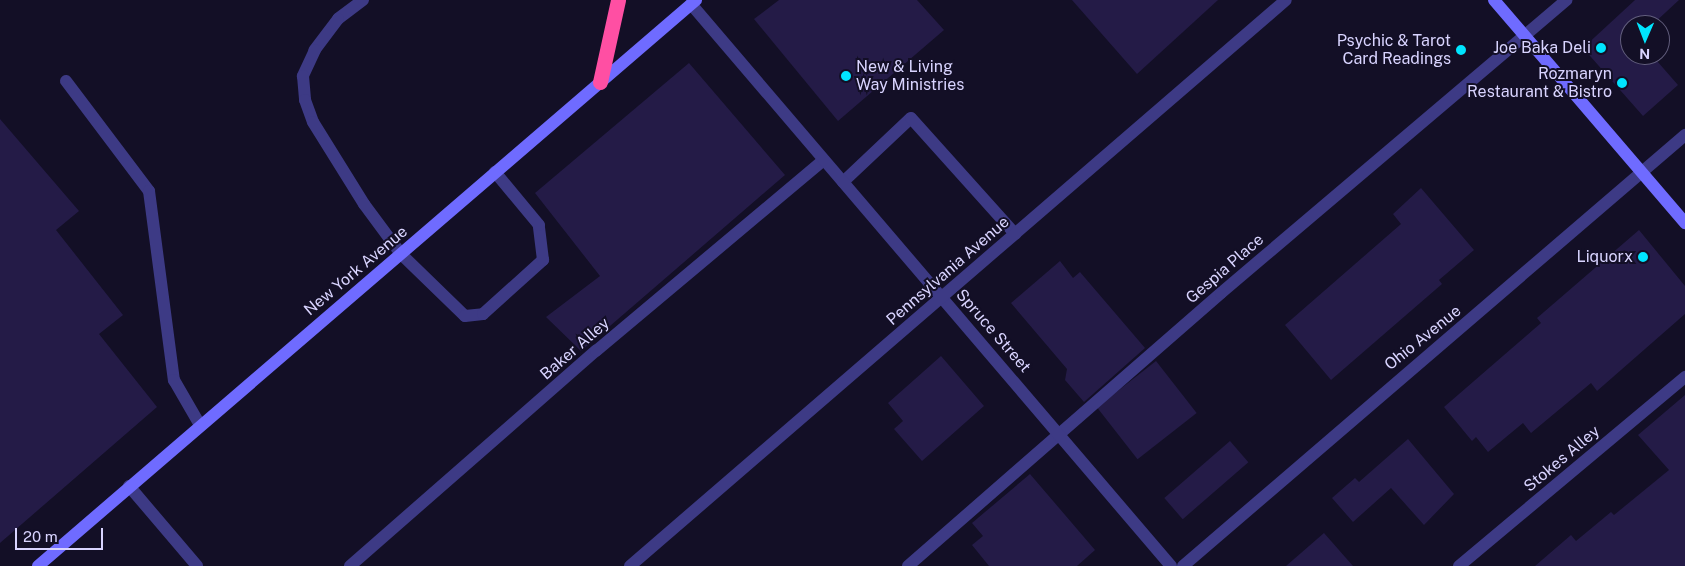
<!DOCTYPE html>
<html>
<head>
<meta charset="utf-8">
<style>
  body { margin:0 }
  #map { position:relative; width:1685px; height:566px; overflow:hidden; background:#130f26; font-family:"Public Sans",sans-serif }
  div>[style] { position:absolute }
  .building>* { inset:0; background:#241b47; transform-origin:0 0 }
  .lane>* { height:12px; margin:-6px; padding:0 6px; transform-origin:6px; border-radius:6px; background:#3d3a85 }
  .street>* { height:12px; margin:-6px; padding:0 6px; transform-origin:6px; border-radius:6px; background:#3d3a85 }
  .secondary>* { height:12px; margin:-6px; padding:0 6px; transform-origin:6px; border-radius:6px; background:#6f6bff }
  .highway>* { height:15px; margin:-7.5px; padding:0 7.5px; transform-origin:7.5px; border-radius:7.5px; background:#ff4fa3 }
  .dots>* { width:14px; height:14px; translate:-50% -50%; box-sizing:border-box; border:2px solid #130f26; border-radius:50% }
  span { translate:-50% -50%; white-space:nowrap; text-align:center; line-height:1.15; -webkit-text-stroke:4px #130f26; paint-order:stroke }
  .poi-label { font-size:16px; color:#d9d4ff }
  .right { translate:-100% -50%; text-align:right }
  .left { translate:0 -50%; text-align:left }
  .street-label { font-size:16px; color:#d9d4ff }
  .north { position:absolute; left:1620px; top:15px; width:50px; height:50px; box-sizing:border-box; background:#130f26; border:1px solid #625e7d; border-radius:50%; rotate:181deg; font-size:14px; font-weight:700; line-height:20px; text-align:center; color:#d9d4ff }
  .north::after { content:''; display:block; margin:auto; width:18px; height:22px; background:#00e5ff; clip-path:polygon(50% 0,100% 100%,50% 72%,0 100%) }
  .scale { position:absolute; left:15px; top:528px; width:88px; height:22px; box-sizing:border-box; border:2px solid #d9d4ff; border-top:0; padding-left:6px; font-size:15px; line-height:18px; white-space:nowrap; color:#d9d4ff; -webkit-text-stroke:4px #130f26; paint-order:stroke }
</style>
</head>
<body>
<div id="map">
  <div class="building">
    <i style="clip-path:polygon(779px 0,917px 0,944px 30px,838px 121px,754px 19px)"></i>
    <i style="clip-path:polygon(1072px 0,1218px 0,1137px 74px)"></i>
    <i style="clip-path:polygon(1635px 0,1679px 0,1652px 25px,1630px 25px,1630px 55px,1660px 53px,1663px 56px,1657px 61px,1678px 85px,1643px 116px,1583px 48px)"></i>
    <i style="clip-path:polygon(689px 63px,785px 175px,581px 351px,546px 317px,600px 276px,535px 193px)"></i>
    <i style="clip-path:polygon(0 119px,79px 211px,56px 230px,123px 315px,99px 334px,157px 407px,0 543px)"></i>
    <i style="clip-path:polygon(1421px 188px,1474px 250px,1439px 280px,1442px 284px,1331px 380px,1285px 325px,1401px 224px,1393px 214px)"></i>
    <i style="clip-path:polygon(1639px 230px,1685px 286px,1685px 314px,1597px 391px,1591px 383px,1531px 433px,1523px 423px,1488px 452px,1476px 437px,1472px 441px,1444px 407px,1541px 323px,1537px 318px)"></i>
    <i style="clip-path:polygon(1060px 261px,1073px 278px,1080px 272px,1145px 348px,1084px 402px,1065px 380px,1067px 369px,1011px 303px)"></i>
    <i style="clip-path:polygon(941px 356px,984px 406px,922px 461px,894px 429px,903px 421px,888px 403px)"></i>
    <i style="left:1156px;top:361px;width:66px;height:75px;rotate:52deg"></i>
    <i style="clip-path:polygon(1685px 395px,1685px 566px,1535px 566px,1571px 535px,1576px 541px,1611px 512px,1614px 515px,1669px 470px,1638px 435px)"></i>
    <i style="clip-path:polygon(1408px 439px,1454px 494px,1424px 525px,1391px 488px,1353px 522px,1332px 498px,1355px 478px,1359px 482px)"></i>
    <i style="left:1230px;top:441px;width:28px;height:87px;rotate:49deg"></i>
    <i style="clip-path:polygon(1030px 474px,1095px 550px,1077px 566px,989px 566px,972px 545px,983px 536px,972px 523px)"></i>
    <i style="clip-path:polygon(1324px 533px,1353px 566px,1286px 566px)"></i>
  </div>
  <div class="lane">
    <i style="left:363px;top:0;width:31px;rotate:143deg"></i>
    <i style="left:338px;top:19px;width:39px;rotate:127deg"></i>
    <i style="left:315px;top:50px;width:29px;rotate:115deg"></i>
    <i style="left:303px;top:76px;width:24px;rotate:85deg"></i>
    <i style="left:305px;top:100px;width:23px;rotate:70deg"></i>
    <i style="left:313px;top:122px;width:97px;rotate:58.1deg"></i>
    <i style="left:364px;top:204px;width:62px;rotate:53.5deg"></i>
    <i style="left:401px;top:254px;width:89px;rotate:44.1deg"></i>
    <i style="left:465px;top:316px;width:18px;rotate:-6deg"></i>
    <i style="left:483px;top:314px;width:81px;rotate:-42deg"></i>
    <i style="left:543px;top:260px;width:35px;rotate:-97deg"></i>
    <i style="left:539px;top:225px;width:69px;rotate:-129.7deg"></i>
    <i style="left:66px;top:81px;width:138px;rotate:53deg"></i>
    <i style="left:149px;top:191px;width:191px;rotate:82.5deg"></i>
    <i style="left:174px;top:380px;width:52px;rotate:60deg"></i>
    <i style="left:843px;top:182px;width:93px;rotate:-43.3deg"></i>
    <i style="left:911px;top:118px;width:156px;rotate:48.1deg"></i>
    <i style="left:350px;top:566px;width:327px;rotate:-41.2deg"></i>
    <i style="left:596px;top:351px;width:297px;rotate:-40deg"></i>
    <i style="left:908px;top:566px;width:415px;rotate:-41.1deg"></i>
    <i style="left:1221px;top:293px;width:453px;rotate:-40.3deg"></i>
    <i style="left:1459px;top:566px;width:295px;rotate:-39.9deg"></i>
  </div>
  <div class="street">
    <i style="left:691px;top:4px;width:739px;rotate:49.5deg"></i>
    <i style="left:129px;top:486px;width:105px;rotate:49.6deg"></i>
    <i style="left:630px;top:566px;width:866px;rotate:-40.79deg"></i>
    <i style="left:1183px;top:566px;width:662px;rotate:-40.65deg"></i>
  </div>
  <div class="secondary">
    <i style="left:1494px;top:0;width:294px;rotate:49.4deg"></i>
    <i style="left:38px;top:566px;width:868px;rotate:-40.7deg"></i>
  </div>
  <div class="highway">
    <i style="left:600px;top:82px;width:84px;rotate:-77.6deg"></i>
  </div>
  <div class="dots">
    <i style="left:1601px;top:48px;background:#00e5ff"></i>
    <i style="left:1461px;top:50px;background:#00e5ff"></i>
    <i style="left:846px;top:76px;background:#00e5ff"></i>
    <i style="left:1622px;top:83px;background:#00e5ff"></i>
    <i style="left:1643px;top:257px;background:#00e5ff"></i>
  </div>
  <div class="poi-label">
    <span class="right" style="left:1451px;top:50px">Psychic &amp; Tarot<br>Card Readings</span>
    <span class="right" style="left:1591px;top:48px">Joe Baka Deli</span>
    <span class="left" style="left:856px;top:76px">New &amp; Living<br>Way Ministries</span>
    <span class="right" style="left:1612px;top:83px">Rozmaryn<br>Restaurant &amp; Bistro</span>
    <span class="right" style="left:1633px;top:257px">Liquorx</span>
  </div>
  <div class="street-label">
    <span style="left:1225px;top:269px;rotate:-41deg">Gespia Place</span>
    <span style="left:356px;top:271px;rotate:-40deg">New York Avenue</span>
    <span style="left:948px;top:271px;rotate:-41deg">Pennsylvania Avenue</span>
    <span style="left:993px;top:331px;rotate:49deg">Spruce Street</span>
    <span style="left:1423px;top:338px;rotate:-39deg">Ohio Avenue</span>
    <span style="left:575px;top:349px;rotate:-41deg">Baker Alley</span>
    <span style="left:1562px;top:459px;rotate:-40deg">Stokes Alley</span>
  </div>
  <div class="north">N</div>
  <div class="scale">20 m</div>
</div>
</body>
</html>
